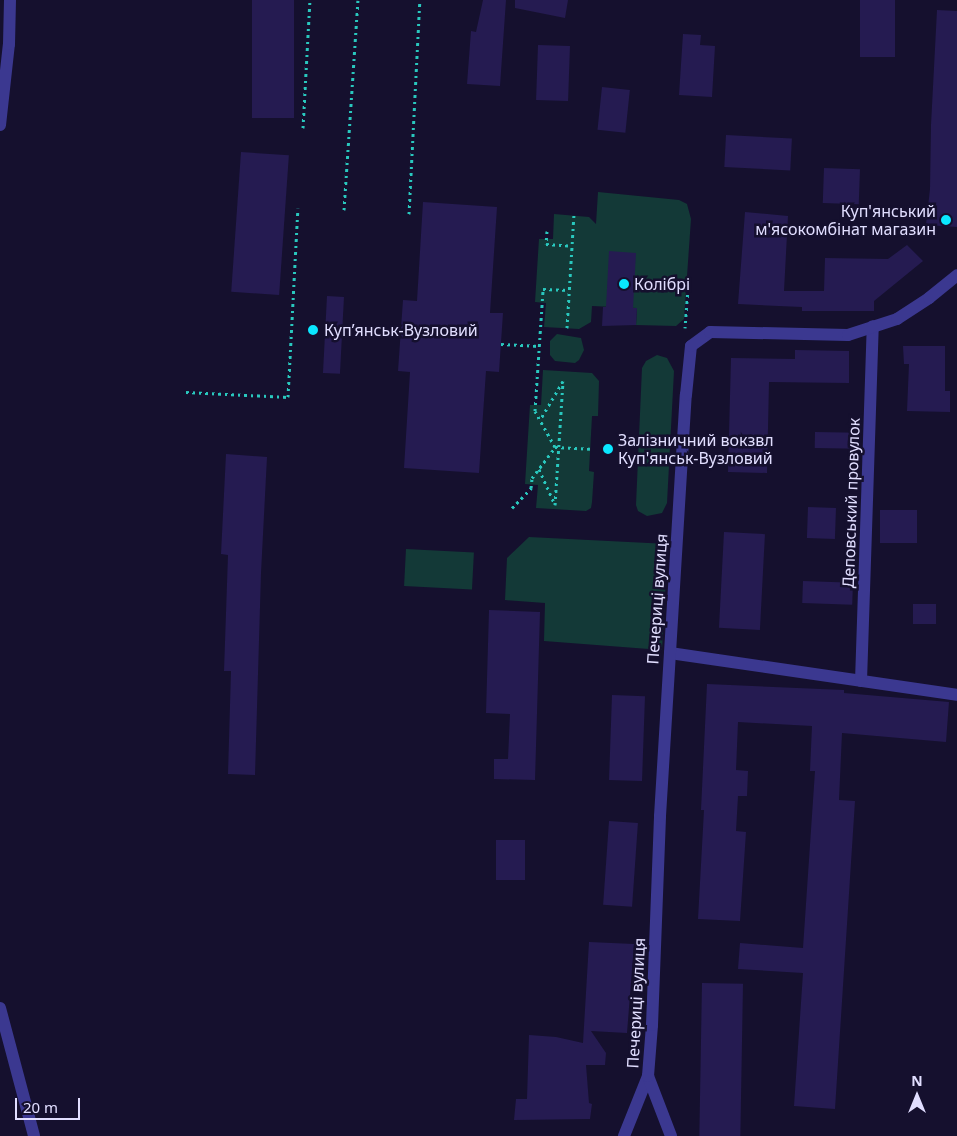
<!DOCTYPE html>
<html>
<head>
<meta charset="utf-8">
<style>
  body { margin:0 }
  #map { position:relative; width:957px; height:1136px; overflow:hidden; background:#15102e; font-family:"Noto Sans",sans-serif }
  div>[style] { position:absolute }
  .green>* { inset:0; background:#133937; transform-origin:0 0 }
  .building>* { inset:0; background:#251b51; transform-origin:0 0 }
  .path>* { height:3px; margin-top:-1.5px; transform-origin:0; background:repeating-linear-gradient(90deg,#29c8be 0 2.5px,transparent 0 6.5px) }
  .minor>* { height:12px; margin:-6px; padding:0 6px; transform-origin:6px; border-radius:6px; background:#3b3890 }
  .dots>* { width:14px; height:14px; translate:-50% -50%; box-sizing:border-box; border:2px solid #15102e; border-radius:50% }
  span { translate:-50% -50%; white-space:nowrap; text-align:center; line-height:1.15; -webkit-text-stroke:5px #15102e; paint-order:stroke }
  .poi-label { font-size:16px; color:#e1deff }
  .right { translate:-100% -50%; text-align:right }
  .left { translate:0 -50%; text-align:left }
  .street-label { font-size:16px; color:#e1deff }
  .north { position:absolute; left:892px; top:1071px; width:50px; height:50px; -webkit-text-stroke:4px #15102e; paint-order:stroke; rotate:0deg; font-size:14px; font-weight:700; line-height:20px; text-align:center; color:#e1deff }
  .north::after { content:''; display:block; margin:auto; width:18px; height:22px; background:#e1deff; clip-path:polygon(50% 0,100% 100%,50% 72%,0 100%) }
  .scale { position:absolute; left:15px; top:1098px; width:65px; height:22px; box-sizing:border-box; border:2px solid #e1deff; border-top:0; padding-left:6px; font-size:15px; line-height:18px; white-space:nowrap; color:#e1deff; -webkit-text-stroke:4px #15102e; paint-order:stroke }
</style>
</head>
<body>
<div id="map">
  <div class="green">
    <i style="clip-path:polygon(598px 192px,679px 200px,687px 204px,691px 219px,684px 319px,676px 326px,636px 325px,637px 308px,592px 306px,591px 322px,579px 329px,544px 327px,546px 303px,535px 302px,539px 239px,553px 239px,554px 214px,589px 217px,596px 224px)"></i>
    <i style="clip-path:polygon(557px 334px,581px 338px,584px 350px,579px 360px,575px 363px,555px 361px,550px 355px,550px 341px)"></i>
    <i style="clip-path:polygon(657px 355px,667px 358px,674px 371px,667px 503px,662px 513px,647px 516px,638px 511px,636px 505px,642px 368px,646px 361px)"></i>
    <i style="clip-path:polygon(543px 370px,592px 373px,599px 381px,598px 416px,592px 416px,589px 471px,594px 472px,592px 502px,591px 508px,586px 511px,536px 508px,538px 485px,525px 484px,530px 405px,541px 405px)"></i>
    <i style="clip-path:polygon(529px 537px,668px 544px,662px 650px,544px 641px,545px 603px,505px 600px,507px 558px)"></i>
    <i style="left:406px;top:549px;width:68px;height:37px;rotate:3deg"></i>
  </div>
  <div class="building">
    <i style="left:252px;top:0;width:42px;height:118px"></i>
    <i style="clip-path:polygon(483px 0,506px 0,500px 86px,467px 84px,471px 31px,476px 32px)"></i>
    <i style="clip-path:polygon(515px 0,568px 0,565px 18px,515px 8px)"></i>
    <i style="left:860px;top:0;width:35px;height:57px"></i>
    <i style="clip-path:polygon(937px 10px,957px 11px,957px 227px,926px 225px,930px 189px,931px 125px)"></i>
    <i style="clip-path:polygon(683px 34px,701px 35px,700px 45px,715px 46px,712px 97px,679px 95px)"></i>
    <i style="left:538px;top:45px;width:32px;height:55px;rotate:2deg"></i>
    <i style="left:602px;top:87px;width:28px;height:43px;rotate:6deg"></i>
    <i style="left:726px;top:135px;width:66px;height:32px;rotate:3deg"></i>
    <i style="left:241px;top:152px;width:48px;height:140px;rotate:4deg"></i>
    <i style="left:824px;top:168px;width:36px;height:35px;rotate:2deg"></i>
    <i style="clip-path:polygon(423px 202px,497px 207px,490px 313px,503px 313px,499px 372px,486px 371px,479px 473px,404px 468px,410px 372px,398px 371px,403px 300px,417px 301px)"></i>
    <i style="clip-path:polygon(745px 212px,788px 216px,784px 291px,824px 291px,825px 258px,888px 259px,907px 245px,923px 261px,874px 301px,874px 311px,802px 311px,802px 307px,738px 304px)"></i>
    <i style="clip-path:polygon(609px 251px,636px 253px,633px 308px,637px 308px,636px 325px,602px 326px,603px 307px,606px 307px)"></i>
    <i style="left:327px;top:296px;width:17px;height:77px;rotate:3deg"></i>
    <i style="clip-path:polygon(903px 346px,945px 346px,945px 391px,950px 391px,950px 412px,907px 411px,909px 364px,904px 364px)"></i>
    <i style="clip-path:polygon(795px 350px,849px 351px,849px 383px,769px 382px,767px 473px,728px 472px,731px 358px,795px 359px)"></i>
    <i style="left:815px;top:432px;width:44px;height:16px;rotate:1deg"></i>
    <i style="clip-path:polygon(226px 454px,267px 457px,261px 573px,255px 775px,228px 774px,231px 671px,224px 671px,228px 555px,221px 554px)"></i>
    <i style="left:808px;top:507px;width:28px;height:31px;rotate:2deg"></i>
    <i style="left:880px;top:510px;width:37px;height:33px"></i>
    <i style="left:724px;top:532px;width:41px;height:96px;rotate:3deg"></i>
    <i style="left:803px;top:581px;width:50px;height:22px;rotate:2deg"></i>
    <i style="left:913px;top:604px;width:23px;height:20px"></i>
    <i style="clip-path:polygon(489px 610px,540px 612px,535px 780px,494px 779px,494px 759px,508px 759px,510px 714px,486px 713px)"></i>
    <i style="clip-path:polygon(707px 684px,844px 690px,844px 693px,949px 702px,946px 742px,842px 733px,839px 800px,855px 801px,835px 1109px,794px 1106px,803px 973px,738px 969px,740px 943px,803px 948px,815px 771px,810px 771px,812px 726px,738px 722px,736px 770px,748px 771px,747px 796px,738px 796px,736px 831px,746px 832px,740px 921px,698px 919px,704px 810px,701px 810px)"></i>
    <i style="left:612px;top:695px;width:33px;height:85px;rotate:2deg"></i>
    <i style="left:609px;top:821px;width:29px;height:84px;rotate:4deg"></i>
    <i style="left:496px;top:840px;width:29px;height:40px"></i>
    <i style="clip-path:polygon(589px 942px,634px 944px,627px 1033px,591px 1031px,606px 1053px,605px 1065px,586px 1065px,589px 1103px,592px 1104px,590px 1119px,514px 1120px,516px 1099px,527px 1099px,529px 1035px,556px 1037px,583px 1043px)"></i>
    <i style="left:702px;top:983px;width:41px;height:153px;rotate:1deg"></i>
  </div>
  <div class="path">
    <i style="left:303px;top:128px;width:128px;rotate:-86.9deg"></i>
    <i style="left:344px;top:210px;width:210px;rotate:-86.2deg"></i>
    <i style="left:409px;top:214px;width:214px;rotate:-87.1deg"></i>
    <i style="left:547px;top:231px;width:13px;rotate:94deg"></i>
    <i style="left:546px;top:244px;width:26px;rotate:4deg"></i>
    <i style="left:637px;top:286px;width:51px;rotate:2.2deg"></i>
    <i style="left:688px;top:288px;width:40px;rotate:94.3deg"></i>
    <i style="left:567px;top:328px;width:114px;rotate:-86.5deg"></i>
    <i style="left:501px;top:344px;width:38px;rotate:3deg"></i>
    <i style="left:186px;top:392px;width:102px;rotate:2.8deg"></i>
    <i style="left:288px;top:397px;width:189px;rotate:-87deg"></i>
    <i style="left:555px;top:447px;width:41px;rotate:-119.1deg"></i>
    <i style="left:535px;top:411px;width:122px;rotate:-86.2deg"></i>
    <i style="left:543px;top:289px;width:26px;rotate:2deg"></i>
    <i style="left:539px;top:469px;width:39px;rotate:66deg"></i>
    <i style="left:555px;top:505px;width:124px;rotate:-86.3deg"></i>
    <i style="left:563px;top:381px;width:45px;rotate:120.5deg"></i>
    <i style="left:512px;top:508px;width:28px;rotate:-46deg"></i>
    <i style="left:531px;top:488px;width:10px;rotate:-84deg"></i>
    <i style="left:532px;top:478px;width:39px;rotate:-53deg"></i>
    <i style="left:555px;top:447px;width:35px;rotate:3deg"></i>
  </div>
  <div class="minor">
    <i style="left:0;top:125px;width:81px;rotate:-83.7deg"></i>
    <i style="left:9px;top:44px;width:44px;rotate:-88.7deg"></i>
    <i style="left:670px;top:653px;width:290px;rotate:8.3deg"></i>
    <i style="left:861px;top:681px;width:355px;rotate:-88.1deg"></i>
    <i style="left:0;top:1008px;width:132px;rotate:75.1deg"></i>
    <i style="left:624px;top:1136px;width:65px;rotate:-68.2deg"></i>
    <i style="left:671px;top:1136px;width:64px;rotate:-111deg"></i>
    <i style="left:648px;top:1076px;width:51px;rotate:-85.5deg"></i>
    <i style="left:652px;top:1025px;width:209px;rotate:-87.8deg"></i>
    <i style="left:660px;top:816px;width:422px;rotate:-86.5deg"></i>
    <i style="left:686px;top:395px;width:49px;rotate:-84.2deg"></i>
    <i style="left:691px;top:346px;width:24px;rotate:-36deg"></i>
    <i style="left:710px;top:332px;width:138px;rotate:1.2deg"></i>
    <i style="left:848px;top:335px;width:52px;rotate:-18.1deg"></i>
    <i style="left:897px;top:319px;width:38px;rotate:-33deg"></i>
    <i style="left:929px;top:298px;width:36px;rotate:-39deg"></i>
  </div>
  <div class="dots">
    <i style="left:946px;top:220px;background:#0ae7ff"></i>
    <i style="left:624px;top:284px;background:#0ae7ff"></i>
    <i style="left:313px;top:330px;background:#0ae7ff"></i>
    <i style="left:608px;top:449px;background:#0ae7ff"></i>
  </div>
  <div class="poi-label">
    <span class="right" style="left:936px;top:220px">Куп'янський<br>м'ясокомбінат магазин</span>
    <span class="left" style="left:634px;top:284px">Колібрі</span>
    <span class="left" style="left:324px;top:330px">Куп’янськ-Вузловий</span>
    <span class="left" style="left:618px;top:449px">Залізничний вокзвл<br>Куп'янськ-Вузловий</span>
  </div>
  <div class="street-label">
    <span style="left:851px;top:503px;rotate:-88deg">Деповський провулок</span>
    <span style="left:657px;top:599px;rotate:-86deg">Печериці вулиця</span>
    <span style="left:636px;top:1003px;rotate:-87deg">Печериці вулиця</span>
  </div>
  <div class="north">N</div>
  <div class="scale">20 m</div>
</div>
</body>
</html>
